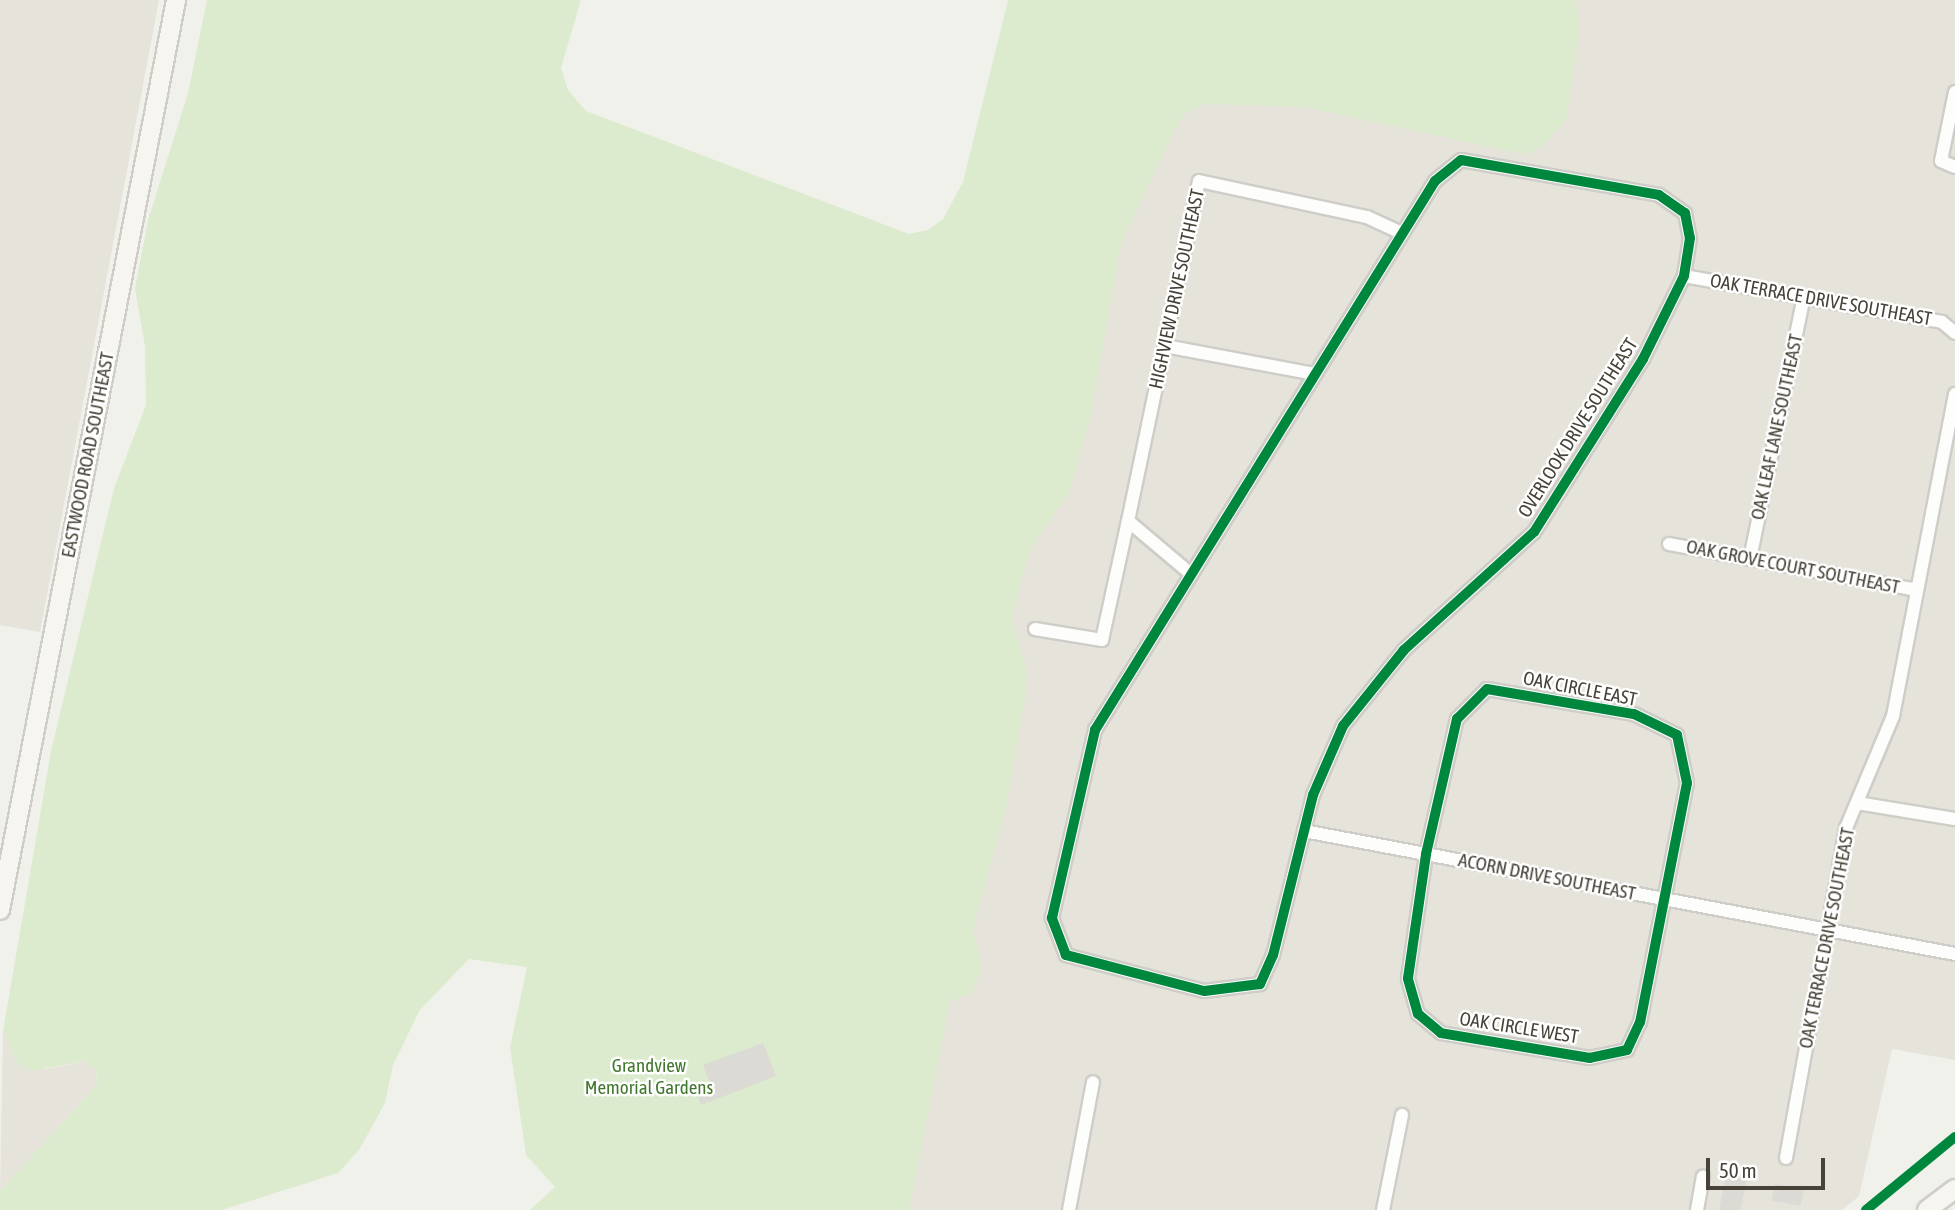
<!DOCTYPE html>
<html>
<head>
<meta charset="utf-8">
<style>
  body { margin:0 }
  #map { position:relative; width:1955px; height:1210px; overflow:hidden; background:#f1f1ec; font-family:"Asap Condensed",sans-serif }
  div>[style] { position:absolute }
  .residential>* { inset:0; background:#e5e3da }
  .green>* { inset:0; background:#dcebcd }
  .building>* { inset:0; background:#dbdad4; transform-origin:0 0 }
  .roads { filter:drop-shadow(2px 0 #cecdc8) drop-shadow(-2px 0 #cecdc8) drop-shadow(0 2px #cecdc8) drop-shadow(0 -2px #cecdc8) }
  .street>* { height:12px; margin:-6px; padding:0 6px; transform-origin:6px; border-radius:6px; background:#fdfdfc }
  .secondary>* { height:18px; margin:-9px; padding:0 9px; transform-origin:9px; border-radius:9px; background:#f7f5ef }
  .cycleway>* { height:10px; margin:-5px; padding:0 5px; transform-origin:5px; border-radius:5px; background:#00873e }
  span { translate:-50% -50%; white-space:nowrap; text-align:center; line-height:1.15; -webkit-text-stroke:5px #fff; paint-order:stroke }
  .street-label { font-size:19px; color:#484338 }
  .park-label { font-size:19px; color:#42782d }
  .scale { position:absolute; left:1706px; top:1158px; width:119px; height:32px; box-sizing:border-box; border:4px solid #484338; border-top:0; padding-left:9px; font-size:21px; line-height:24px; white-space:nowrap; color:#484338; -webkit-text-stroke:5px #fff; paint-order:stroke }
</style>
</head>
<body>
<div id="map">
  <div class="residential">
    <i style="clip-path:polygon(0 0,159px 0,40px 632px,0 625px)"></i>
    <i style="clip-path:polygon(1483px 0,1955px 0,1955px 1060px,1892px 1049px,1859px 1196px,1842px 1210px,909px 1210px,950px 999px,998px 630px,1153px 76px)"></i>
    <i style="clip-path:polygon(3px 1031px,19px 1065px,47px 1069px,85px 1061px,96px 1069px,97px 1085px,0 1191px)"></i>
  </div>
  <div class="green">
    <i style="clip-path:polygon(207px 0,581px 0,561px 68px,568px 90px,586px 111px,909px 234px,928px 230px,943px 219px,963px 182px,1008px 0,1576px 0,1579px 33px,1566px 120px,1542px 147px,1523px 154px,1305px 107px,1205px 104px,1185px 113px,1177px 125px,1121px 243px,1090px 418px,1069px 492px,1031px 547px,1016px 601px,1012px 619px,1027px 671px,1025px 698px,1005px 812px,973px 929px,982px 966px,972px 993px,950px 1001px,909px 1210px,530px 1210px,555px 1187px,526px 1155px,510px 1047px,527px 967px,469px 959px,420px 1010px,393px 1065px,385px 1103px,359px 1150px,338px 1173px,222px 1210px,0 1210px,0 1191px,97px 1085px,96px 1069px,85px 1061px,32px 1071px,19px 1065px,3px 1031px,51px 751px,114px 488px,146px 405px,145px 346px,135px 289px,148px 220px,188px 93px)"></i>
  </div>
  <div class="building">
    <i style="clip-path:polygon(763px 1043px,776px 1076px,701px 1105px,695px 1090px,710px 1084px,703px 1065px)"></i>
    <i style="left:1726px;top:1175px;width:21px;height:36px;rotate:11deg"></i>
    <i style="left:1775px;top:1184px;width:29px;height:17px;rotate:10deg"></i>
  </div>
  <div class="roads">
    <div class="street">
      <i style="left:1955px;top:92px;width:70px;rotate:101.5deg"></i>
      <i style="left:1941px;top:161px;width:15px;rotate:23deg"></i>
      <i style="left:1461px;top:160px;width:201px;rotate:10deg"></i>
      <i style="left:1659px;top:195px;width:32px;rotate:35deg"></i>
      <i style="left:1685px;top:213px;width:25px;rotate:79deg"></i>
      <i style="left:1690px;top:238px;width:38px;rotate:99deg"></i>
      <i style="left:1684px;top:276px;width:93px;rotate:116.3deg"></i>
      <i style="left:1643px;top:359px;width:204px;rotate:122.2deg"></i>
      <i style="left:1534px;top:532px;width:176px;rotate:137.8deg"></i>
      <i style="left:1404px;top:650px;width:97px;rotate:128.8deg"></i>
      <i style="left:1343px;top:726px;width:75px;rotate:113.5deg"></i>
      <i style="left:1313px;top:795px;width:165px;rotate:104deg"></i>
      <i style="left:1273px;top:955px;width:32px;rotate:114deg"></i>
      <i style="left:1260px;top:984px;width:56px;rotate:172.9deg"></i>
      <i style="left:1204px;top:991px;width:143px;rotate:-165.4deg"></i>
      <i style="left:1066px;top:955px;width:40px;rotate:-111deg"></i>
      <i style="left:1052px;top:918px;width:193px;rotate:-77.1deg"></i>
      <i style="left:1095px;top:730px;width:646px;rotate:-58.23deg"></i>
      <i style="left:1435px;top:181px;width:33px;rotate:-39deg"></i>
      <i style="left:1684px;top:276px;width:262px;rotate:10.1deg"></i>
      <i style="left:1942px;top:322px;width:17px;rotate:40deg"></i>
      <i style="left:1165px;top:346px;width:153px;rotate:10.6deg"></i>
      <i style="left:1669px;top:544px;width:252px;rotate:10.5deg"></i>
      <i style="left:1750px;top:559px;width:268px;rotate:-78.4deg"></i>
      <i style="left:1191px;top:574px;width:82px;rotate:-139.9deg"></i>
      <i style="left:1128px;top:521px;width:347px;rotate:-78.2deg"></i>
      <i style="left:1199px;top:181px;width:172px;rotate:12.1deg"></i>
      <i style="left:1367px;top:217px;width:38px;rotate:25deg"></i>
      <i style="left:1035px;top:629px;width:68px;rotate:9.3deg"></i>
      <i style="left:1102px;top:640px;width:122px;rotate:-77.7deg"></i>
      <i style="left:1487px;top:689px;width:149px;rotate:9.7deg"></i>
      <i style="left:1634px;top:714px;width:48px;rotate:26deg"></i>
      <i style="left:1677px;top:735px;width:49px;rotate:78.2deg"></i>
      <i style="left:1687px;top:783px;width:244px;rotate:101.1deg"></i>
      <i style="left:1640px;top:1022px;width:31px;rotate:115deg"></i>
      <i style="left:1627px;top:1050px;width:38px;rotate:168deg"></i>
      <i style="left:1590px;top:1058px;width:151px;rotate:-170.5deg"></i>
      <i style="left:1441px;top:1033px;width:30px;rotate:-140deg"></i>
      <i style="left:1418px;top:1014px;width:37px;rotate:-106deg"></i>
      <i style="left:1408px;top:978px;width:125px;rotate:-81.7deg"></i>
      <i style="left:1426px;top:854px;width:139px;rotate:-77.1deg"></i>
      <i style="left:1457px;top:719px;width:42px;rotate:-45deg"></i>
      <i style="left:1857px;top:803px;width:99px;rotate:9.3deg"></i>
      <i style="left:1304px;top:831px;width:663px;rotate:10.7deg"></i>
      <i style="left:1786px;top:1158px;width:335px;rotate:-79.7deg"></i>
      <i style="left:1846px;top:828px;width:121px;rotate:-67.2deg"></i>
      <i style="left:1893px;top:716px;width:328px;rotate:-79.1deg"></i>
      <i style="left:1069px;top:1210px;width:130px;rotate:-79.4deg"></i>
      <i style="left:1383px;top:1210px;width:97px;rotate:-78.7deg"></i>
      <i style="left:1697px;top:1210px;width:34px;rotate:-80deg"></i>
    </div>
    <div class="secondary">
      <i style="left:0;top:910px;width:927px;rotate:-79.05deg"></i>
      <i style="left:1927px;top:1210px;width:35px;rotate:-37deg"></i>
    </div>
  </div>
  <div class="cycleway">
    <i style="left:1461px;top:160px;width:201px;rotate:10deg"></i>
    <i style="left:1659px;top:195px;width:32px;rotate:35deg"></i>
    <i style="left:1685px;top:213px;width:25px;rotate:79deg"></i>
    <i style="left:1690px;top:238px;width:38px;rotate:99deg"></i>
    <i style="left:1684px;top:276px;width:93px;rotate:116.3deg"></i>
    <i style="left:1643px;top:359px;width:204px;rotate:122.2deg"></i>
    <i style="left:1534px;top:532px;width:176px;rotate:137.8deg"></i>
    <i style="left:1404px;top:650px;width:97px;rotate:128.8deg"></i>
    <i style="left:1343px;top:726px;width:75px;rotate:113.5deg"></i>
    <i style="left:1313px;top:795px;width:165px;rotate:104deg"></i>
    <i style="left:1273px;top:955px;width:32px;rotate:114deg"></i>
    <i style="left:1260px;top:984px;width:56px;rotate:172.9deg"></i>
    <i style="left:1204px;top:991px;width:143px;rotate:-165.4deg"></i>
    <i style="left:1066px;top:955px;width:40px;rotate:-111deg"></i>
    <i style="left:1052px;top:918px;width:193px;rotate:-77.1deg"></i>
    <i style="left:1095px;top:730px;width:646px;rotate:-58.23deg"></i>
    <i style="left:1435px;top:181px;width:33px;rotate:-39deg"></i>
    <i style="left:1487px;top:689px;width:149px;rotate:9.7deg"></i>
    <i style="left:1634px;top:714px;width:48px;rotate:26deg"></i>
    <i style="left:1677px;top:735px;width:49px;rotate:78.2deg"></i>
    <i style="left:1687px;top:783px;width:244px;rotate:101.1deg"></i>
    <i style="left:1640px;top:1022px;width:31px;rotate:115deg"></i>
    <i style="left:1627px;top:1050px;width:38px;rotate:168deg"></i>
    <i style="left:1590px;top:1058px;width:151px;rotate:-170.5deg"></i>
    <i style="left:1441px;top:1033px;width:30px;rotate:-140deg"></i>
    <i style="left:1418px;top:1014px;width:37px;rotate:-106deg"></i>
    <i style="left:1408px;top:978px;width:125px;rotate:-81.7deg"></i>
    <i style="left:1426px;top:854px;width:139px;rotate:-77.1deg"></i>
    <i style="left:1457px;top:719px;width:42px;rotate:-45deg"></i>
    <i style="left:1866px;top:1210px;width:115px;rotate:-39.4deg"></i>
  </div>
  <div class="street-label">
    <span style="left:1177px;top:289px;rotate:-78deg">HIGHVIEW DRIVE SOUTHEAST</span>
    <span style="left:1821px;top:300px;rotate:10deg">OAK TERRACE DRIVE SOUTHEAST</span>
    <span style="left:1777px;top:427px;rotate:-78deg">OAK LEAF LANE SOUTHEAST</span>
    <span style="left:1578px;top:428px;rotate:-58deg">OVERLOOK DRIVE SOUTHEAST</span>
    <span style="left:88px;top:455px;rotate:-79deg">EASTWOOD ROAD SOUTHEAST</span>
    <span style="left:1793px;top:567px;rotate:11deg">OAK GROVE COURT SOUTHEAST</span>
    <span style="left:1580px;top:689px;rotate:11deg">OAK CIRCLE EAST</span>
    <span style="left:1547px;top:877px;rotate:11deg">ACORN DRIVE SOUTHEAST</span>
    <span style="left:1827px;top:938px;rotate:-79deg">OAK TERRACE DRIVE SOUTHEAST</span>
    <span style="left:1519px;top:1028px;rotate:9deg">OAK CIRCLE WEST</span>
  </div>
  <div class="park-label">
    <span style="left:649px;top:1077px">Grandview<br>Memorial Gardens</span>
  </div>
  <div class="scale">50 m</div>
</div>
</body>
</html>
